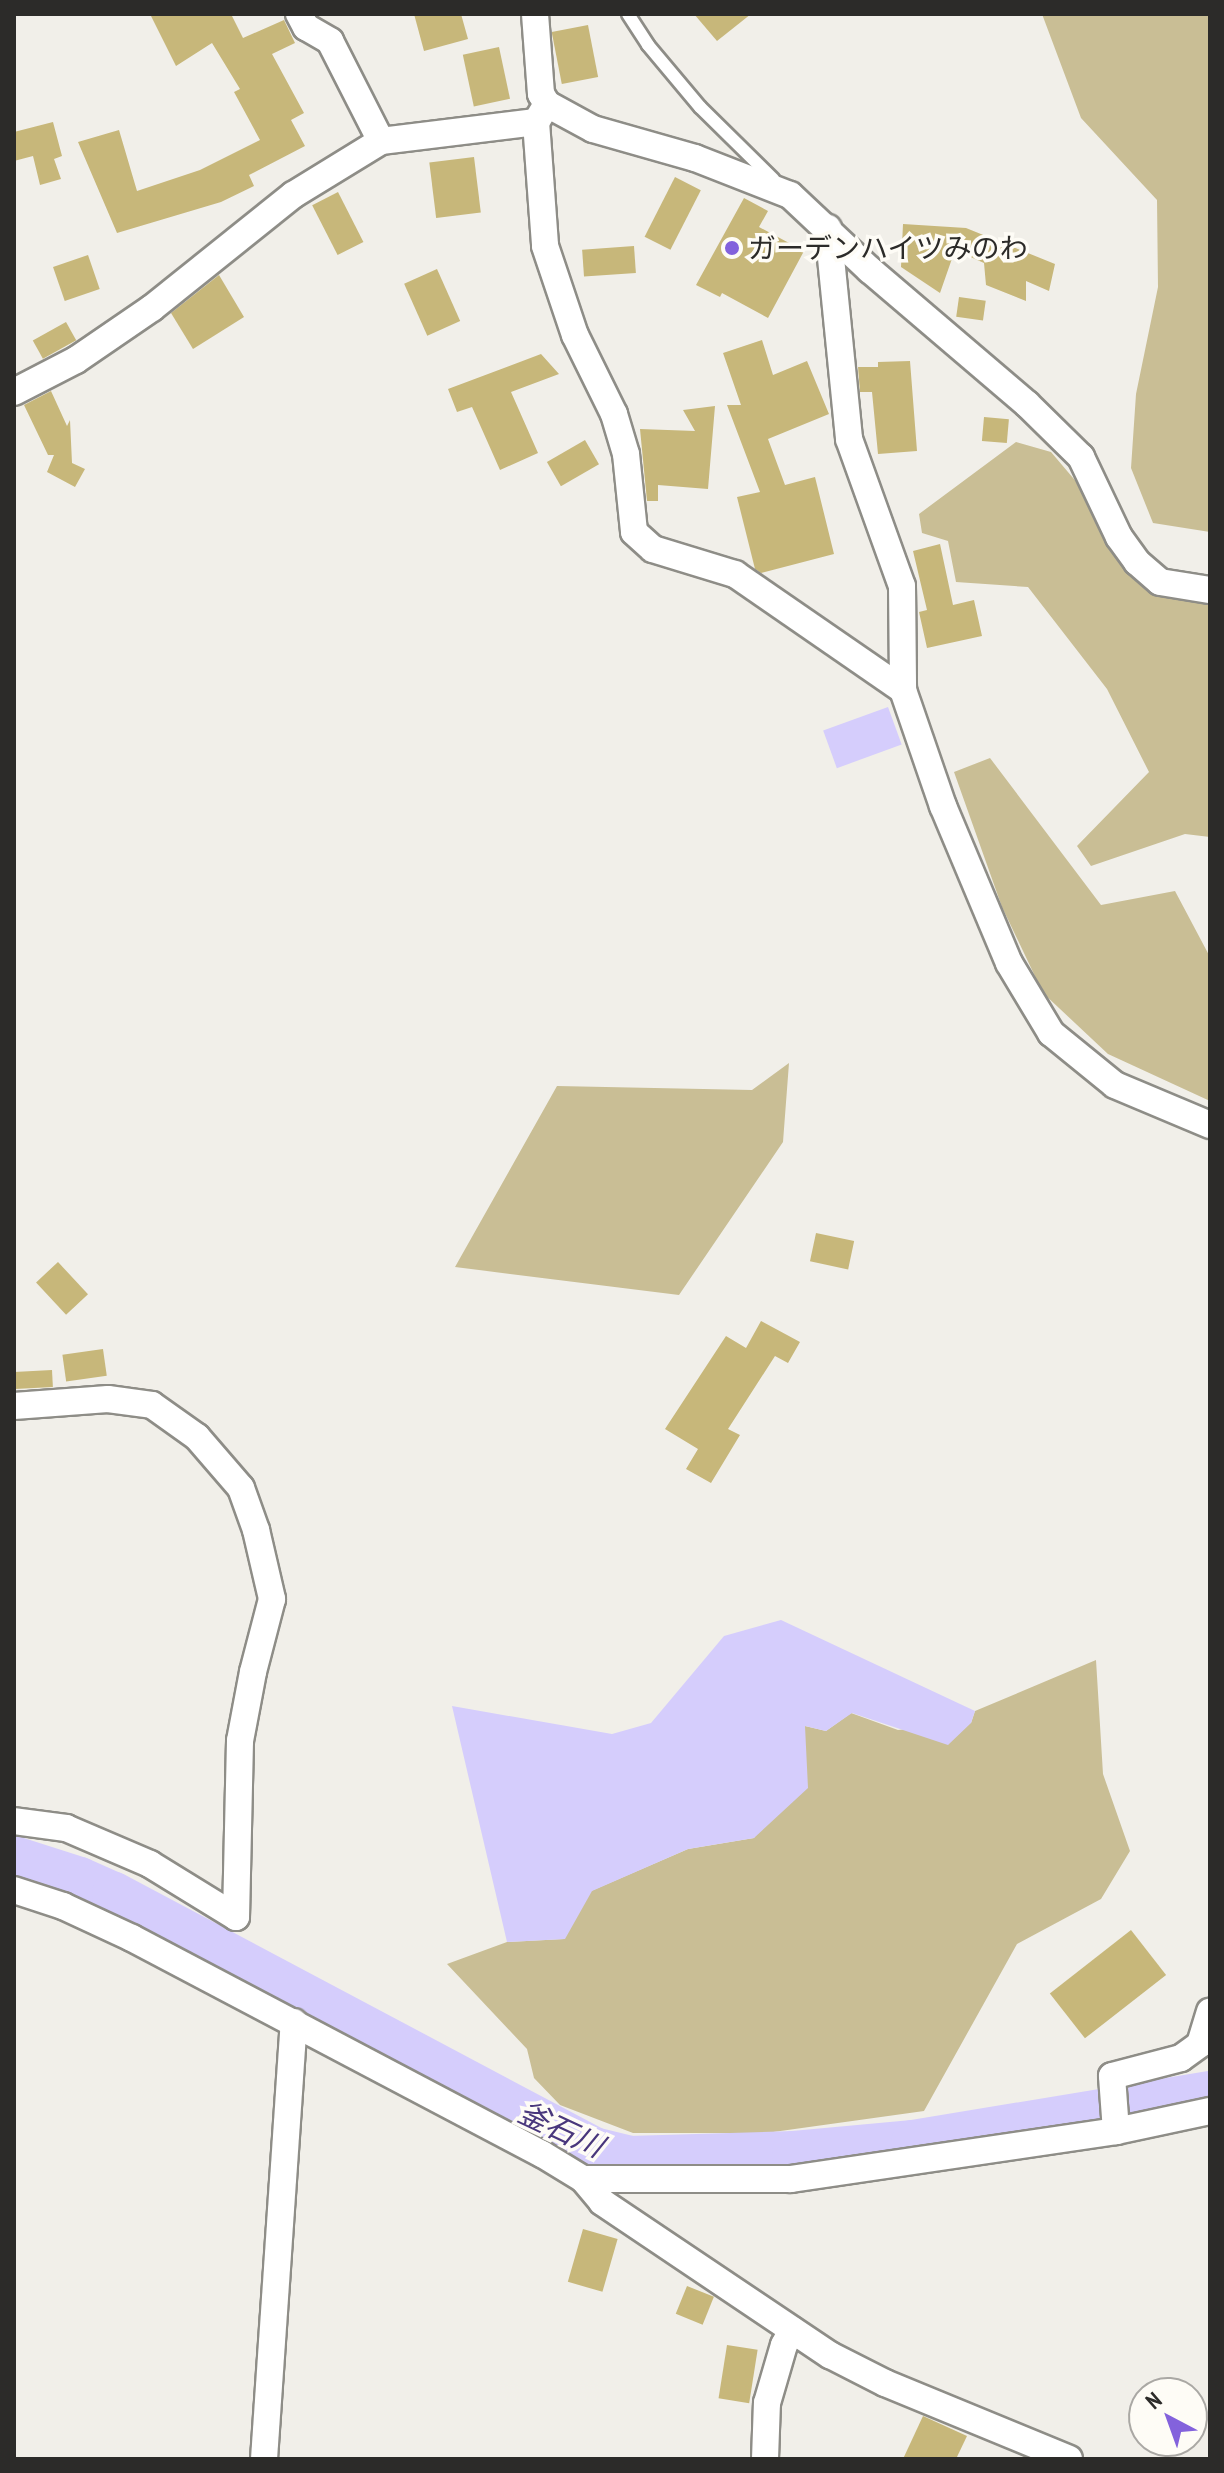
<!DOCTYPE html>
<html>
<head>
<meta charset="utf-8">
<style>
  body { margin:0 }
  #map { position:relative; width:1224px; height:2473px; overflow:hidden; background:#f1efe9; font-family:"PT Sans Narrow","Noto Sans JP",sans-serif }
  div>[style] { position:absolute }
  .green>* { inset:0; background:#c9be95 }
  .water>* { inset:0; background:#d5cdfc; transform-origin:0 0 }
  .river>* { height:44px; margin:-22px; padding:0 22px; transform-origin:22px; border-radius:22px; background:#d5cdfc }
  .building>* { inset:0; background:#c7b77a; transform-origin:0 0 }
  .roads { filter:drop-shadow(2px 0 #8e8d87) drop-shadow(-2px 0 #8e8d87) drop-shadow(0 2px #8e8d87) drop-shadow(0 -2px #8e8d87) }
  .service>* { height:12px; margin:-6px; padding:0 6px; transform-origin:6px; border-radius:6px; background:#fff }
  .minor>* { height:26px; margin:-13px; padding:0 13px; transform-origin:13px; border-radius:13px; background:#fff }
  .dots>* { width:22px; height:22px; translate:-50% -50%; box-sizing:border-box; border:4px solid #fefcf6; border-radius:50% }
  span { translate:-50% -50%; white-space:nowrap; text-align:center; line-height:1.15; -webkit-text-stroke:7px #fefcf6; paint-order:stroke }
  .poi-label { font-size:28px; color:#2c2b29 }
  .left { translate:0 -50%; text-align:left }
  .water-label { font-size:30px; color:#49377c; font-style:italic }
  .frame { position:absolute; inset:0; border:16px solid #2c2b29; pointer-events:none }
  .north { position:absolute; left:1128px; top:2377px; width:80px; height:80px; box-sizing:border-box; background:#fefcf6; border:2px solid #aaa8a4; border-radius:50%; rotate:319deg; font-size:22px; font-weight:700; line-height:32px; text-align:center; color:#2c2b29 }
  .north::after { content:''; display:block; margin:auto; width:28px; height:36px; background:#8362dc; clip-path:polygon(50% 0,100% 100%,50% 72%,0 100%) }
</style>
</head>
<body>
<div id="map">
  <div class="green">
    <i style="clip-path:polygon(1042px 14px,1210px 14px,1210px 532px,1153px 523px,1131px 468px,1136px 394px,1158px 287px,1157px 200px,1081px 118px)"></i>
    <i style="clip-path:polygon(1016px 442px,1051px 452px,1079px 485px,1108px 538px,1210px 598px,1210px 837px,1185px 834px,1091px 866px,1077px 846px,1149px 772px,1107px 689px,1028px 587px,956px 582px,948px 541px,922px 533px,919px 514px)"></i>
    <i style="clip-path:polygon(990px 758px,1101px 905px,1175px 891px,1210px 957px,1210px 1101px,1108px 1054px,1043px 993px,1002px 907px,954px 772px)"></i>
    <i style="clip-path:polygon(789px 1063px,783px 1142px,679px 1295px,455px 1267px,557px 1086px,752px 1090px)"></i>
    <i style="clip-path:polygon(1096px 1660px,1103px 1774px,1130px 1851px,1101px 1899px,1017px 1944px,924px 2111px,766px 2133px,633px 2133px,560px 2105px,534px 2078px,527px 2049px,447px 1964px,507px 1942px,564px 1939px,591px 1891px,688px 1849px,754px 1838px,805px 1726px,826px 1731px,851px 1713px,898px 1730px,971px 1723px,975px 1711px)"></i>
  </div>
  <div class="water">
    <i style="left:888px;top:707px;width:40px;height:69px;rotate:70deg"></i>
    <i style="clip-path:polygon(781px 1620px,975px 1711px,971px 1723px,948px 1745px,852px 1713px,826px 1731px,805px 1726px,808px 1788px,754px 1838px,688px 1849px,592px 1891px,565px 1939px,507px 1942px,452px 1706px,612px 1734px,651px 1723px,724px 1636px)"></i>
  </div>
  <div class="river">
    <i style="left:14px;top:1858px;width:69px;rotate:17.7deg"></i>
    <i style="left:80px;top:1879px;width:37px;rotate:24deg"></i>
    <i style="left:114px;top:1894px;width:544px;rotate:27.98deg"></i>
    <i style="left:594px;top:2149px;width:36px;rotate:14deg"></i>
    <i style="left:629px;top:2158px;width:165px;rotate:-1.7deg"></i>
    <i style="left:794px;top:2153px;width:120px;rotate:-5.3deg"></i>
    <i style="left:913px;top:2142px;width:301px;rotate:-9.4deg"></i>
  </div>
  <div class="building">
    <i style="clip-path:polygon(150px 14px,231px 14px,243px 38px,284px 20px,295px 43px,272px 54px,304px 113px,291px 120px,305px 146px,249px 175px,254px 186px,221px 202px,117px 233px,78px 142px,119px 130px,137px 191px,200px 170px,260px 140px,234px 92px,240px 89px,212px 43px,176px 66px)"></i>
    <i style="clip-path:polygon(414px 14px,461px 14px,468px 39px,424px 51px)"></i>
    <i style="clip-path:polygon(694px 14px,751px 14px,717px 41px)"></i>
    <i style="left:588px;top:25px;width:53px;height:37px;rotate:79deg"></i>
    <i style="left:499px;top:47px;width:53px;height:37px;rotate:78deg"></i>
    <i style="clip-path:polygon(53px 122px,62px 156px,54px 159px,61px 179px,40px 185px,33px 156px,14px 161px,14px 132px)"></i>
    <i style="left:474px;top:157px;width:56px;height:45px;rotate:83deg"></i>
    <i style="left:675px;top:177px;width:29px;height:67px;rotate:27deg"></i>
    <i style="left:338px;top:192px;width:56px;height:29px;rotate:63deg"></i>
    <i style="clip-path:polygon(744px 198px,768px 211px,759px 227px,804px 251px,768px 318px,722px 293px,720px 297px,696px 285px)"></i>
    <i style="clip-path:polygon(903px 224px,966px 228px,1055px 264px,1049px 291px,1026px 281px,1026px 301px,986px 285px,984px 263px,955px 250px,940px 293px,901px 267px)"></i>
    <i style="left:634px;top:246px;width:27px;height:52px;rotate:86deg"></i>
    <i style="left:88px;top:255px;width:36px;height:37px;rotate:71deg"></i>
    <i style="left:437px;top:269px;width:57px;height:36px;rotate:66deg"></i>
    <i style="clip-path:polygon(219px 275px,244px 317px,193px 349px,171px 313px)"></i>
    <i style="left:959px;top:297px;width:27px;height:20px;rotate:8deg"></i>
    <i style="left:66px;top:322px;width:21px;height:38px;rotate:61deg"></i>
    <i style="clip-path:polygon(762px 340px,773px 375px,807px 361px,829px 414px,768px 439px,785px 485px,815px 477px,834px 554px,761px 573px,755px 569px,737px 497px,760px 492px,727px 405px,741px 405px,723px 353px)"></i>
    <i style="clip-path:polygon(541px 354px,559px 374px,511px 392px,538px 453px,500px 470px,472px 407px,457px 412px,448px 389px)"></i>
    <i style="clip-path:polygon(910px 361px,917px 451px,878px 454px,872px 392px,860px 392px,858px 367px,878px 367px,878px 362px)"></i>
    <i style="clip-path:polygon(51px 391px,67px 426px,70px 420px,72px 463px,85px 469px,75px 487px,47px 472px,54px 455px,48px 455px,24px 405px)"></i>
    <i style="clip-path:polygon(715px 406px,708px 489px,658px 485px,658px 501px,647px 501px,640px 429px,695px 431px,683px 410px)"></i>
    <i style="left:984px;top:417px;width:25px;height:24px;rotate:5deg"></i>
    <i style="left:585px;top:440px;width:28px;height:44px;rotate:60deg"></i>
    <i style="clip-path:polygon(940px 544px,953px 605px,974px 600px,982px 636px,927px 648px,919px 612px,927px 610px,913px 551px)"></i>
    <i style="left:816px;top:1233px;width:39px;height:29px;rotate:12deg"></i>
    <i style="left:58px;top:1262px;width:44px;height:30px;rotate:47deg"></i>
    <i style="clip-path:polygon(761px 1321px,800px 1342px,788px 1363px,775px 1356px,728px 1429px,740px 1435px,711px 1483px,686px 1469px,698px 1449px,665px 1429px,726px 1336px,746px 1348px)"></i>
    <i style="left:103px;top:1349px;width:27px;height:41px;rotate:82deg"></i>
    <i style="left:52px;top:1370px;width:17px;height:38px;rotate:87deg"></i>
    <i style="left:1131px;top:1930px;width:57px;height:103px;rotate:52deg"></i>
    <i style="left:583px;top:2229px;width:36px;height:55px;rotate:16deg"></i>
    <i style="left:687px;top:2286px;width:29px;height:30px;rotate:22deg"></i>
    <i style="left:727px;top:2345px;width:31px;height:54px;rotate:9deg"></i>
    <i style="clip-path:polygon(923px 2416px,967px 2436px,956px 2459px,903px 2459px)"></i>
  </div>
  <div class="roads">
    <div class="service">
      <i style="left:628px;top:14px;width:37px;rotate:57deg"></i>
      <i style="left:648px;top:45px;width:81px;rotate:50deg"></i>
      <i style="left:700px;top:107px;width:103px;rotate:44.6deg"></i>
    </div>
    <div class="minor">
      <i style="left:299px;top:14px;width:15px;rotate:62deg"></i>
      <i style="left:306px;top:27px;width:28px;rotate:30deg"></i>
      <i style="left:330px;top:41px;width:112px;rotate:63deg"></i>
      <i style="left:535px;top:14px;width:80px;rotate:85.7deg"></i>
      <i style="left:541px;top:94px;width:12px;rotate:59deg"></i>
      <i style="left:547px;top:104px;width:52px;rotate:28.5deg"></i>
      <i style="left:593px;top:129px;width:106px;rotate:15.9deg"></i>
      <i style="left:695px;top:158px;width:102px;rotate:21.3deg"></i>
      <i style="left:790px;top:195px;width:110px;rotate:43.2deg"></i>
      <i style="left:870px;top:270px;width:206px;rotate:40.5deg"></i>
      <i style="left:1027px;top:404px;width:76px;rotate:44.5deg"></i>
      <i style="left:1081px;top:457px;width:89px;rotate:64.6deg"></i>
      <i style="left:1119px;top:537px;width:31px;rotate:54deg"></i>
      <i style="left:1137px;top:562px;width:30px;rotate:41deg"></i>
      <i style="left:1160px;top:582px;width:51px;rotate:9.1deg"></i>
      <i style="left:547px;top:104px;width:21px;rotate:121deg"></i>
      <i style="left:536px;top:122px;width:124px;rotate:85.8deg"></i>
      <i style="left:545px;top:246px;width:94px;rotate:71.4deg"></i>
      <i style="left:575px;top:335px;width:88px;rotate:63.7deg"></i>
      <i style="left:614px;top:414px;width:42px;rotate:73.3deg"></i>
      <i style="left:626px;top:454px;width:78px;rotate:84.1deg"></i>
      <i style="left:634px;top:532px;width:25px;rotate:42deg"></i>
      <i style="left:653px;top:549px;width:86px;rotate:17deg"></i>
      <i style="left:735px;top:574px;width:204px;rotate:34.6deg"></i>
      <i style="left:828px;top:228px;width:212px;rotate:84.3deg"></i>
      <i style="left:849px;top:439px;width:156px;rotate:70.2deg"></i>
      <i style="left:902px;top:586px;width:104px;rotate:89.4deg"></i>
      <i style="left:903px;top:690px;width:123px;rotate:71deg"></i>
      <i style="left:943px;top:806px;width:170px;rotate:67.2deg"></i>
      <i style="left:1009px;top:963px;width:82px;rotate:59deg"></i>
      <i style="left:1051px;top:1033px;width:82px;rotate:39.1deg"></i>
      <i style="left:1115px;top:1085px;width:103px;rotate:22.8deg"></i>
      <i style="left:14px;top:392px;width:70px;rotate:-27.3deg"></i>
      <i style="left:76px;top:360px;width:92px;rotate:-34.4deg"></i>
      <i style="left:152px;top:308px;width:181px;rotate:-38.7deg"></i>
      <i style="left:293px;top:195px;width:103px;rotate:-31.5deg"></i>
      <i style="left:381px;top:141px;width:156px;rotate:-7deg"></i>
      <i style="left:14px;top:1406px;width:94px;rotate:-4.3deg"></i>
      <i style="left:108px;top:1399px;width:44px;rotate:7.8deg"></i>
      <i style="left:152px;top:1405px;width:55px;rotate:35.4deg"></i>
      <i style="left:197px;top:1437px;width:67px;rotate:49.2deg"></i>
      <i style="left:241px;top:1488px;width:45px;rotate:70.3deg"></i>
      <i style="left:256px;top:1530px;width:71px;rotate:76.9deg"></i>
      <i style="left:272px;top:1599px;width:75px;rotate:104.6deg"></i>
      <i style="left:253px;top:1672px;width:70px;rotate:100.7deg"></i>
      <i style="left:240px;top:1741px;width:176px;rotate:91.3deg"></i>
      <i style="left:236px;top:1917px;width:101px;rotate:-148.4deg"></i>
      <i style="left:150px;top:1864px;width:91px;rotate:-156.8deg"></i>
      <i style="left:66px;top:1828px;width:52px;rotate:-172.3deg"></i>
      <i style="left:14px;top:1890px;width:52px;rotate:18.1deg"></i>
      <i style="left:63px;top:1906px;width:76px;rotate:24.9deg"></i>
      <i style="left:132px;top:1938px;width:463px;rotate:27.8deg"></i>
      <i style="left:542px;top:2154px;width:48px;rotate:31.4deg"></i>
      <i style="left:583px;top:2179px;width:30px;rotate:50deg"></i>
      <i style="left:602px;top:2202px;width:275px;rotate:33.9deg"></i>
      <i style="left:830px;top:2355px;width:62px;rotate:27deg"></i>
      <i style="left:885px;top:2383px;width:199px;rotate:22.4deg"></i>
      <i style="left:1116px;top:2131px;width:55px;rotate:-94.2deg"></i>
      <i style="left:1112px;top:2076px;width:71px;rotate:-14.6deg"></i>
      <i style="left:1181px;top:2058px;width:24px;rotate:-36deg"></i>
      <i style="left:1200px;top:2044px;width:34px;rotate:-73deg"></i>
      <i style="left:583px;top:2179px;width:208px"></i>
      <i style="left:791px;top:2179px;width:329px;rotate:-8.4deg"></i>
      <i style="left:1116px;top:2131px;width:96px;rotate:-12deg"></i>
      <i style="left:264px;top:2459px;width:438px;rotate:-86.1deg"></i>
      <i style="left:765px;top:2459px;width:56px;rotate:-88deg"></i>
      <i style="left:767px;top:2403px;width:60px;rotate:-73.7deg"></i>
      <i style="left:784px;top:2345px;width:17px;rotate:-62deg"></i>
    </div>
  </div>
  <div class="dots">
    <i style="left:732px;top:248px;background:#8362dc"></i>
  </div>
  <div class="poi-label">
    <span class="left" style="left:748px;top:248px">ガーデンハイツみのわ</span>
  </div>
  <div class="water-label">
    <span style="left:561px;top:2129px;rotate:25deg">釜石川</span>
  </div>
  <div class="frame"></div>
  <div class="north">N</div>
</div>
</body>
</html>
